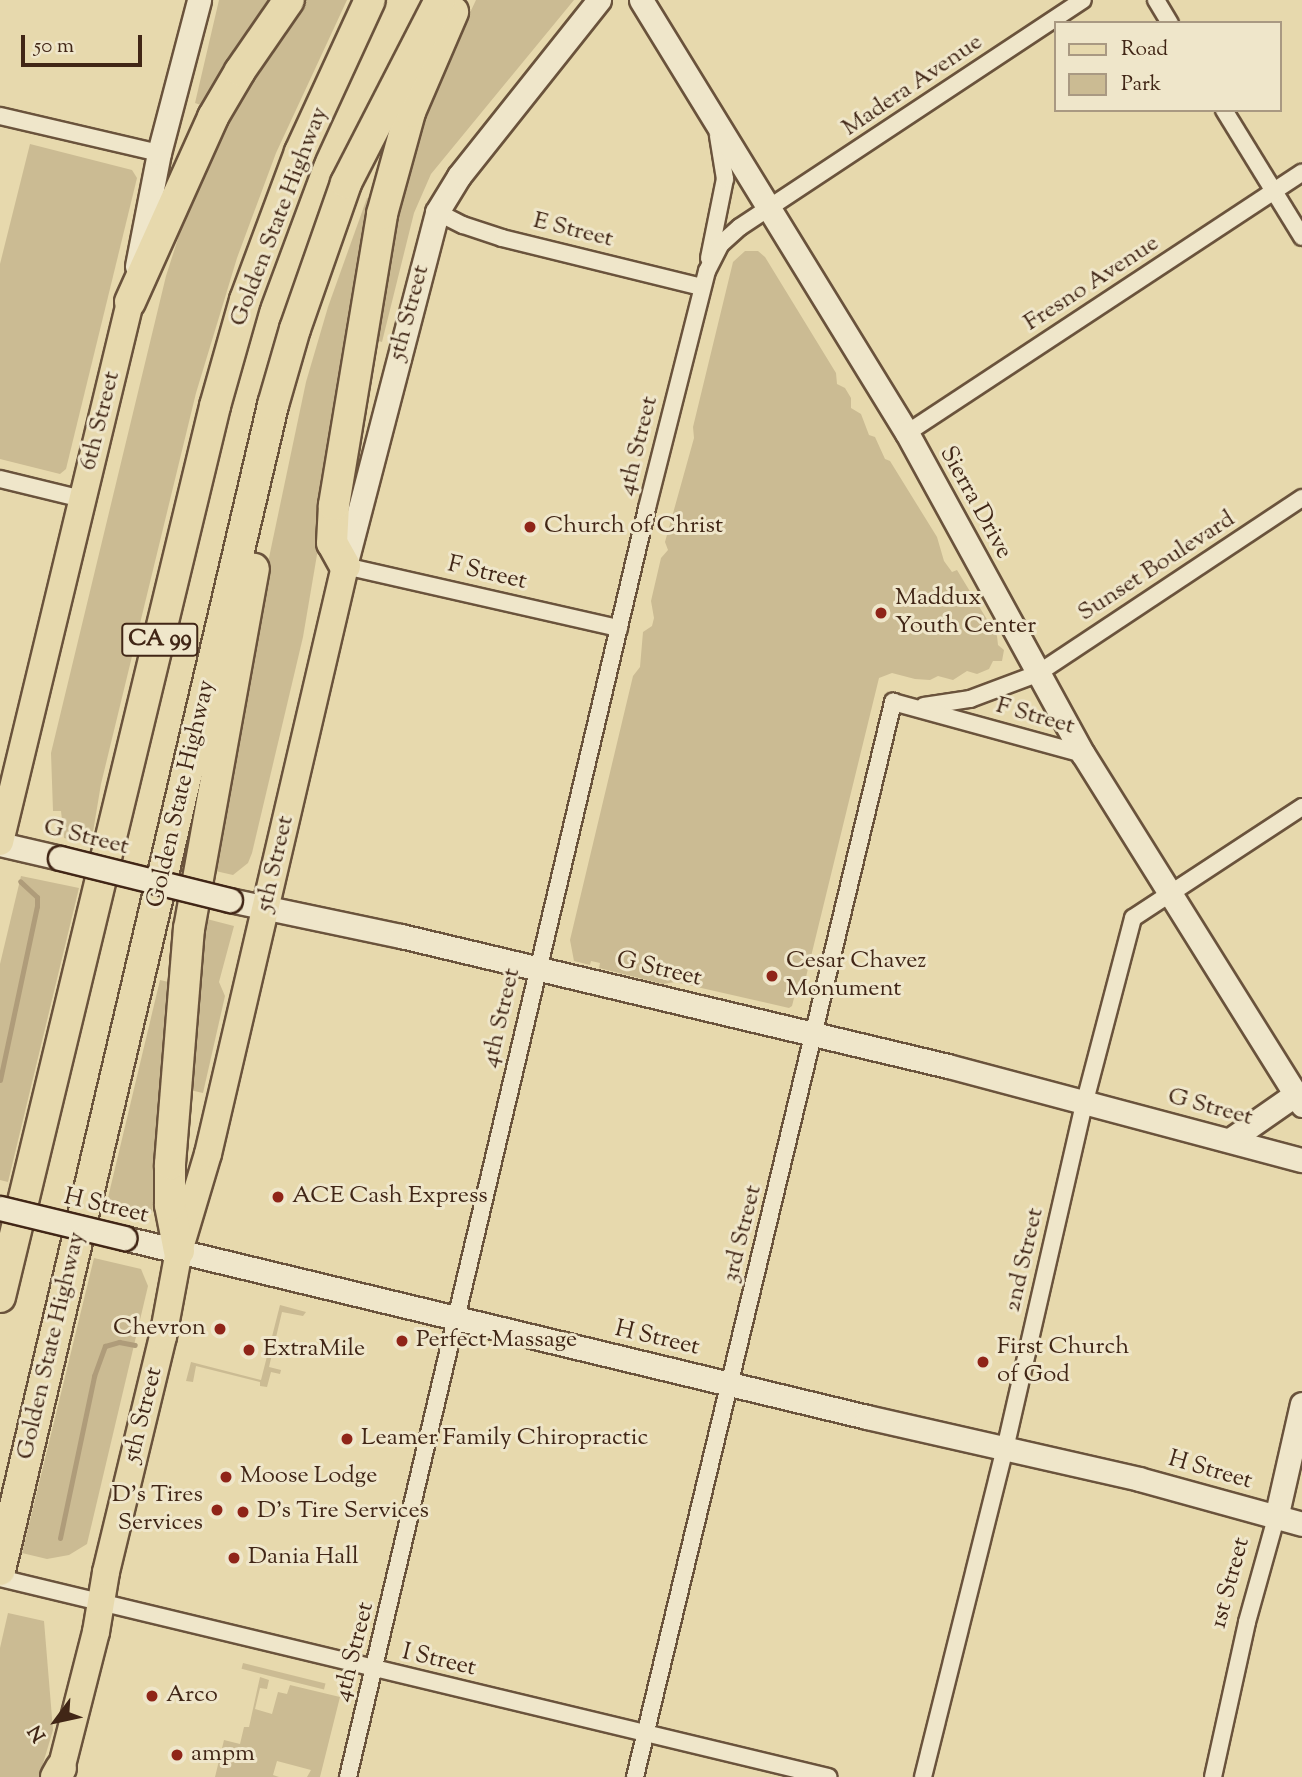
<!DOCTYPE html>
<html>
<head>
<meta charset="utf-8">
<style>
  body { margin:0 }
  #map { position:relative; width:1302px; height:1777px; overflow:hidden; background:#e7d9ad; font-family:"Sorts Mill Goudy",serif }
  div>[style] { position:absolute }
  .green>* { inset:0; background:#cbbb93; transform-origin:0 0 }
  .stream>* { height:5px; margin:-2.5px; padding:0 2.5px; transform-origin:2.5px; border-radius:2.5px; background:#af9c7a }
  .roads { filter:drop-shadow(2px 0 #6a533c) drop-shadow(-2px 0 #6a533c) drop-shadow(0 2px #6a533c) drop-shadow(0 -2px #6a533c) }
  .street>* { height:16px; margin:-8px; padding:0 8px; transform-origin:8px; border-radius:8px; background:#efe6ca }
  .secondary>* { height:23px; margin:-11.5px; padding:0 11.5px; transform-origin:11.5px; border-radius:11.5px; background:#efe6ca }
  .primary>* { height:26px; margin:-13px; padding:0 13px; transform-origin:13px; border-radius:13px; background:#e7d9ad }
  .highway>* { height:30px; margin:-15px; padding:0 15px; transform-origin:15px; border-radius:15px; background:#e7d9ad }
  .bridges { filter:drop-shadow(2px 0 #412616) drop-shadow(-2px 0 #412616) drop-shadow(0 2px #412616) drop-shadow(0 -2px #412616) }
  .secondary-bridge>* { height:23px; margin:-11.5px; padding:0 11.5px; transform-origin:11.5px; border-radius:11.5px; background:#efe6ca }
  .dots>* { width:19px; height:19px; translate:-50% -50%; box-sizing:border-box; border:4px solid #efe6ca; border-radius:50% }
  span { translate:-50% -50%; white-space:nowrap; text-align:center; line-height:1.15; -webkit-text-stroke:6px #efe6ca; paint-order:stroke }
  .shield-label span { padding:2px 5px; background:#efe6ca; border:2px solid; border-radius:5px; -webkit-text-stroke-width:0 }
  .shield-label { font-size:23px; color:#412616; font-weight:700 }
  .street-label { font-size:24px; color:#412616 }
  .poi-label { font-size:24px; color:#412616 }
  .left { translate:0 -50%; text-align:left }
  .right { translate:-100% -50%; text-align:right }
  .legend { position:absolute; left:1054px; top:21px; width:228px; height:91px; box-sizing:border-box; background:#efe6ca; border:2px solid #a99982; margin:0; padding:9px 12px; list-style:none; font-size:21px; color:#412616 }
  .legend li { display:flex; align-items:center; gap:14px; height:35px }
  .legend b { width:35px; border:2px solid #a99982 }
  .north { position:absolute; left:21px; top:1686px; width:70px; height:70px; -webkit-text-stroke:5px #efe6ca; paint-order:stroke; rotate:237deg; font-size:19px; font-weight:700; line-height:28px; text-align:center; color:#412616 }
  .north::after { content:''; display:block; margin:auto; width:24px; height:32px; background:#412616; clip-path:polygon(50% 0,100% 100%,50% 72%,0 100%) }
  .scale { position:absolute; left:21px; top:35px; width:121px; height:32px; box-sizing:border-box; border:4px solid #412616; border-top:0; padding-left:9px; font-size:21px; line-height:24px; white-space:nowrap; color:#412616; -webkit-text-stroke:5px #efe6ca; paint-order:stroke }
</style>
</head>
<body>
<div id="map">
  <div class="green">
    <i style="clip-path:polygon(219px 0,271px 0,235px 51px,206px 107px,195px 103px)"></i>
    <i style="clip-path:polygon(305px 0,347px 0,276px 153px,237px 258px,196px 393px,101px 784px,91px 844px,64px 838px,61px 811px,53px 811px,51px 753px,166px 276px,190px 201px,232px 109px)"></i>
    <i style="clip-path:polygon(476px 0,574px 0,431px 174px,414px 213px,382px 342px,375px 340px,392px 231px,420px 118px)"></i>
    <i style="clip-path:polygon(30px 144px,132px 170px,137px 178px,66px 469px,60px 474px,0 459px,0 264px)"></i>
    <i style="clip-path:polygon(367px 198px,377px 202px,303px 637px,252px 853px,248px 863px,233px 875px,211px 870px,250px 648px,306px 382px,328px 307px)"></i>
    <i style="clip-path:polygon(745px 251px,758px 251px,765px 257px,836px 373px,837px 384px,845px 388px,851px 398px,851px 408px,861px 414px,869px 435px,875px 437px,885px 459px,890px 461px,937px 537px,944px 561px,952px 572px,957px 570px,997px 636px,998px 645px,1004px 650px,1002px 661px,993px 661px,989px 669px,977px 674px,967px 671px,953px 680px,938px 676px,930px 680px,915px 679px,892px 673px,879px 678px,806px 977px,798px 982px,792px 1006px,789px 1008px,675px 982px,663px 984px,599px 968px,600px 963px,591px 961px,590px 965px,574px 961px,570px 940px,633px 676px,640px 667px,643px 632px,652px 626px,654px 618px,651px 601px,661px 558px,668px 550px,665px 542px,694px 438px,693px 427px,733px 262px)"></i>
    <i style="clip-path:polygon(21px 876px,79px 888px,8px 1182px,0 1180px,0 964px)"></i>
    <i style="clip-path:polygon(203px 918px,234px 926px,219px 982px,225px 996px,203px 1093px,190px 1090px)"></i>
    <i style="clip-path:polygon(160px 980px,177px 984px,152px 1213px,130px 1211px,106px 1206px)"></i>
    <i style="clip-path:polygon(94px 1258px,141px 1269px,148px 1286px,87px 1544px,69px 1555px,47px 1559px,22px 1553px)"></i>
    <i style="clip-path:polygon(280px 1305px,306px 1312px,303px 1316px,282px 1312px,269px 1367px,281px 1370px,280px 1374px,271px 1372px,267px 1387px,260px 1386px,260px 1382px,196px 1366px,193px 1382px,186px 1381px,191px 1362px,261px 1380px)"></i>
    <i style="clip-path:polygon(8px 1613px,44px 1621px,53px 1730px,39px 1777px,0 1777px,0 1648px)"></i>
    <i style="left:243px;top:1663px;width:85px;height:6px;rotate:14deg"></i>
    <i style="clip-path:polygon(260px 1677px,269px 1680px,267px 1689px,260px 1688px,255px 1709px,272px 1714px,278px 1692px,287px 1694px,290px 1685px,340px 1697px,320px 1777px,307px 1777px,311px 1770px,277px 1761px,273px 1775px,279px 1777px,215px 1777px,224px 1740px,240px 1744px,244px 1727px,249px 1727px)"></i>
  </div>
  <div class="stream">
    <i style="left:0;top:1080px;width:178px;rotate:-78deg"></i>
    <i style="left:37px;top:906px;width:9px;rotate:-90deg"></i>
    <i style="left:37px;top:897px;width:23px;rotate:-137deg"></i>
    <i style="left:60px;top:1538px;width:166px;rotate:-78.1deg"></i>
    <i style="left:94px;top:1376px;width:32px;rotate:-70deg"></i>
    <i style="left:105px;top:1346px;width:15px;rotate:-16deg"></i>
    <i style="left:119px;top:1342px;width:16px;rotate:11deg"></i>
  </div>
  <div class="roads">
    <div class="street">
      <i style="left:1156px;top:0;width:27px;rotate:59deg"></i>
      <i style="left:1224px;top:110px;width:149px;rotate:58.4deg"></i>
      <i style="left:0;top:116px;width:163px;rotate:13.1deg"></i>
      <i style="left:437px;top:212px;width:29px;rotate:27deg"></i>
      <i style="left:463px;top:225px;width:41px;rotate:18.4deg"></i>
      <i style="left:502px;top:238px;width:206px;rotate:13.8deg"></i>
      <i style="left:709px;top:258px;width:81px;rotate:-78.6deg"></i>
      <i style="left:725px;top:179px;width:44px;rotate:-99.2deg"></i>
      <i style="left:907px;top:433px;width:473px;rotate:-33.4deg"></i>
      <i style="left:0;top:479px;width:84px;rotate:13.7deg"></i>
      <i style="left:345px;top:566px;width:281px;rotate:12.8deg"></i>
      <i style="left:924px;top:706px;width:47px;rotate:-8.7deg"></i>
      <i style="left:970px;top:699px;width:72px;rotate:-20.5deg"></i>
      <i style="left:1037px;top:674px;width:318px;rotate:-33.6deg"></i>
      <i style="left:0;top:1578px;width:852px;rotate:13.51deg"></i>
      <i style="left:348px;top:1777px;width:1304px;rotate:-76.74deg"></i>
      <i style="left:647px;top:508px;width:244px;rotate:-75.8deg"></i>
      <i style="left:707px;top:271px;width:30px;rotate:-63deg"></i>
      <i style="left:721px;top:244px;width:25px;rotate:-42deg"></i>
      <i style="left:740px;top:227px;width:411px;rotate:-33.5deg"></i>
      <i style="left:635px;top:1777px;width:1106px;rotate:-76.5deg"></i>
      <i style="left:893px;top:702px;width:197px;rotate:15.3deg"></i>
      <i style="left:923px;top:1777px;width:338px;rotate:-76deg"></i>
      <i style="left:1005px;top:1449px;width:357px;rotate:-77.1deg"></i>
      <i style="left:1085px;top:1101px;width:189px;rotate:-75.3deg"></i>
      <i style="left:1133px;top:918px;width:202px;rotate:-33.3deg"></i>
      <i style="left:1213px;top:1777px;width:159px;rotate:-77.6deg"></i>
      <i style="left:1247px;top:1622px;width:108px;rotate:-74.4deg"></i>
    </div>
    <div class="secondary">
      <i style="left:641px;top:0;width:508px;rotate:58.44deg"></i>
      <i style="left:907px;top:433px;width:366px;rotate:61.3deg"></i>
      <i style="left:1083px;top:754px;width:414px;rotate:58deg"></i>
      <i style="left:137px;top:266px;width:115px;rotate:-79deg"></i>
      <i style="left:159px;top:153px;width:158px;rotate:-75.3deg"></i>
      <i style="left:345px;top:566px;width:366px;rotate:-75.4deg"></i>
      <i style="left:437px;top:212px;width:42px;rotate:-58.6deg"></i>
      <i style="left:459px;top:176px;width:225px;rotate:-51.5deg"></i>
      <i style="left:0;top:844px;width:62px;rotate:13.1deg"></i>
      <i style="left:230px;top:900px;width:175px;rotate:11.9deg"></i>
      <i style="left:401px;top:936px;width:562px;rotate:13.37deg"></i>
      <i style="left:948px;top:1066px;width:366px;rotate:14.9deg"></i>
      <i style="left:1230px;top:1140px;width:80px;rotate:-34.9deg"></i>
      <i style="left:124px;top:1238px;width:764px;rotate:13.55deg"></i>
      <i style="left:867px;top:1417px;width:279px;rotate:12.8deg"></i>
      <i style="left:1139px;top:1479px;width:169px;rotate:15.4deg"></i>
      <i style="left:1276px;top:1518px;width:117px;rotate:-77.2deg"></i>
    </div>
    <div class="primary">
      <i style="left:0;top:842px;width:555px;rotate:-76.46deg"></i>
      <i style="left:59px;top:1777px;width:150px;rotate:-75.7deg"></i>
      <i style="left:96px;top:1632px;width:61px;rotate:-80.5deg"></i>
      <i style="left:106px;top:1572px;width:242px;rotate:-76.4deg"></i>
      <i style="left:163px;top:1337px;width:87px;rotate:-79.5deg"></i>
      <i style="left:179px;top:1251px;width:101px;rotate:-73.4deg"></i>
      <i style="left:208px;top:1154px;width:604px;rotate:-76.88deg"></i>
    </div>
    <div class="highway">
      <i style="left:130px;top:302px;width:203px;rotate:-65.8deg"></i>
      <i style="left:213px;top:117px;width:53px;rotate:-59.6deg"></i>
      <i style="left:240px;top:71px;width:86px;rotate:-55.4deg"></i>
      <i style="left:345px;top:566px;width:26px;rotate:-119deg"></i>
      <i style="left:332px;top:543px;width:38px;rotate:-87deg"></i>
      <i style="left:334px;top:505px;width:295px;rotate:-80.6deg"></i>
      <i style="left:382px;top:214px;width:106px;rotate:-74.6deg"></i>
      <i style="left:410px;top:112px;width:109px;rotate:-66.7deg"></i>
      <i style="left:179px;top:1251px;width:47px;rotate:-101.1deg"></i>
      <i style="left:170px;top:1205px;width:41px;rotate:-90deg"></i>
      <i style="left:170px;top:1164px;width:236px;rotate:-85.4deg"></i>
      <i style="left:189px;top:929px;width:366px;rotate:-79.8deg"></i>
      <i style="left:0;top:1297px;width:917px;rotate:-76.43deg"></i>
      <i style="left:215px;top:406px;width:110px;rotate:-74.2deg"></i>
      <i style="left:245px;top:300px;width:158px;rotate:-69.6deg"></i>
      <i style="left:300px;top:152px;width:167px;rotate:-65.3deg"></i>
      <i style="left:0;top:1570px;width:1197px;rotate:-76.81deg"></i>
      <i style="left:273px;top:405px;width:79px;rotate:-73.9deg"></i>
      <i style="left:295px;top:329px;width:155px;rotate:-70.7deg"></i>
      <i style="left:346px;top:183px;width:206px;rotate:-62.8deg"></i>
      <i style="left:56px;top:1777px;width:10px;rotate:-61deg"></i>
    </div>
  </div>
  <div class="bridges">
    <div class="secondary-bridge">
      <i style="left:60px;top:858px;width:175px;rotate:13.9deg"></i>
      <i style="left:0;top:1208px;width:128px;rotate:13.6deg"></i>
    </div>
  </div>
  <div class="dots">
    <i style="left:530px;top:527px;background:#8f2418"></i>
    <i style="left:881px;top:613px;background:#8f2418"></i>
    <i style="left:772px;top:976px;background:#8f2418"></i>
    <i style="left:278px;top:1197px;background:#8f2418"></i>
    <i style="left:220px;top:1329px;background:#8f2418"></i>
    <i style="left:402px;top:1341px;background:#8f2418"></i>
    <i style="left:249px;top:1350px;background:#8f2418"></i>
    <i style="left:983px;top:1362px;background:#8f2418"></i>
    <i style="left:347px;top:1439px;background:#8f2418"></i>
    <i style="left:226px;top:1477px;background:#8f2418"></i>
    <i style="left:217px;top:1510px;background:#8f2418"></i>
    <i style="left:243px;top:1512px;background:#8f2418"></i>
    <i style="left:234px;top:1558px;background:#8f2418"></i>
    <i style="left:152px;top:1696px;background:#8f2418"></i>
    <i style="left:177px;top:1755px;background:#8f2418"></i>
  </div>
  <div class="shield-label">
    <span style="left:160px;top:640px">CA 99</span>
  </div>
  <div class="street-label">
    <span style="left:913px;top:86px;rotate:-34deg">Madera Avenue</span>
    <span style="left:280px;top:217px;rotate:-69deg">Golden State Highway</span>
    <span style="left:573px;top:231px;rotate:14deg">E Street</span>
    <span style="left:1092px;top:284px;rotate:-33deg">Fresno Avenue</span>
    <span style="left:410px;top:313px;rotate:-75deg">5th Street</span>
    <span style="left:101px;top:421px;rotate:-76deg">6th Street</span>
    <span style="left:639px;top:446px;rotate:-76deg">4th Street</span>
    <span style="left:975px;top:503px;rotate:61deg">Sierra Drive</span>
    <span style="left:1157px;top:567px;rotate:-33deg">Sunset Boulevard</span>
    <span style="left:487px;top:574px;rotate:13deg">F Street</span>
    <span style="left:1035px;top:717px;rotate:16deg">F Street</span>
    <span style="left:182px;top:794px;rotate:-77deg">Golden State Highway</span>
    <span style="left:86px;top:838px;rotate:14deg">G Street</span>
    <span style="left:276px;top:864px;rotate:-77deg">5th Street</span>
    <span style="left:659px;top:970px;rotate:13deg">G Street</span>
    <span style="left:502px;top:1018px;rotate:-77deg">4th Street</span>
    <span style="left:1210px;top:1108px;rotate:15deg">G Street</span>
    <span style="left:106px;top:1207px;rotate:13deg">H Street</span>
    <span style="left:743px;top:1234px;rotate:-76deg">3rd Street</span>
    <span style="left:1025px;top:1260px;rotate:-77deg">2nd Street</span>
    <span style="left:657px;top:1339px;rotate:13deg">H Street</span>
    <span style="left:52px;top:1346px;rotate:-77deg">Golden State Highway</span>
    <span style="left:144px;top:1415px;rotate:-76deg">5th Street</span>
    <span style="left:1210px;top:1471px;rotate:16deg">H Street</span>
    <span style="left:1231px;top:1583px;rotate:-75deg">1st Street</span>
    <span style="left:355px;top:1652px;rotate:-76deg">4th Street</span>
    <span style="left:439px;top:1661px;rotate:13deg">I Street</span>
  </div>
  <div class="poi-label">
    <span class="left" style="left:544px;top:527px">Church of Christ</span>
    <span class="left" style="left:895px;top:613px">Maddux<br>Youth Center</span>
    <span class="left" style="left:786px;top:976px">Cesar Chavez<br>Monument</span>
    <span class="left" style="left:292px;top:1197px">ACE Cash Express</span>
    <span class="right" style="left:206px;top:1329px">Chevron</span>
    <span class="left" style="left:416px;top:1341px">Perfect Massage</span>
    <span class="left" style="left:997px;top:1362px">First Church<br>of God</span>
    <span class="left" style="left:263px;top:1350px">ExtraMile</span>
    <span class="left" style="left:361px;top:1439px">Leamer Family Chiropractic</span>
    <span class="left" style="left:240px;top:1477px">Moose Lodge</span>
    <span class="right" style="left:203px;top:1510px">D's Tires<br>Services</span>
    <span class="left" style="left:257px;top:1512px">D's Tire Services</span>
    <span class="left" style="left:248px;top:1558px">Dania Hall</span>
    <span class="left" style="left:166px;top:1696px">Arco</span>
    <span class="left" style="left:191px;top:1755px">ampm</span>
  </div>
  <ul class="legend">
  <li><b style="height:9px;background:#e7d9ad"></b>Road</li>
  <li><b style="height:19px;background:#cbbb93"></b>Park</li>
  </ul>
  <div class="north">N</div>
  <div class="scale">50 m</div>
</div>
</body>
</html>
